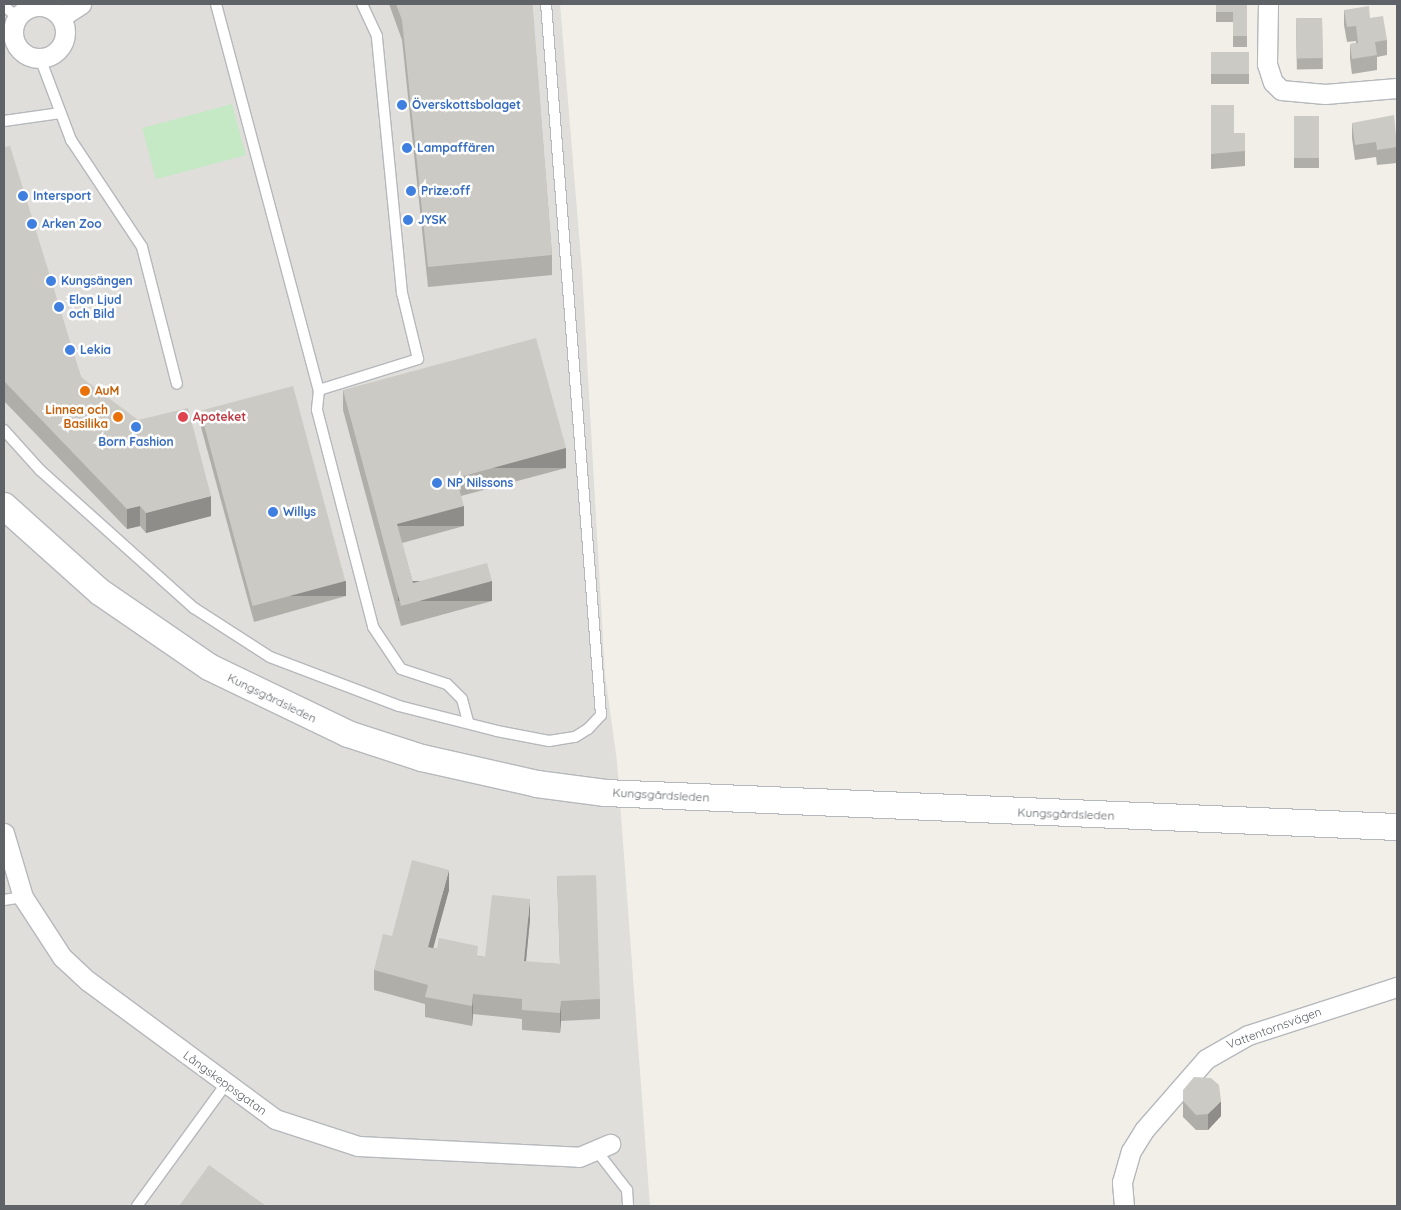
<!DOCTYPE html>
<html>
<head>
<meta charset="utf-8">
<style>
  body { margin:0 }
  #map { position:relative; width:1401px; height:1210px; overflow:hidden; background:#f1efe8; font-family:Quicksand,sans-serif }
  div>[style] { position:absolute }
  .industrial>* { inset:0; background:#e0deda }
  .green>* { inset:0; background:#c5e8c5; transform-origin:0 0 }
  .roads { filter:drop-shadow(1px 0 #b5b8bc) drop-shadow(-1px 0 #b5b8bc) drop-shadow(0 1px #b5b8bc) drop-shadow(0 -1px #b5b8bc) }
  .service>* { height:10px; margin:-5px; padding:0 5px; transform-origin:5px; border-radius:5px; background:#fff }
  .minor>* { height:19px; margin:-9.5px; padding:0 9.5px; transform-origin:9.5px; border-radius:9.5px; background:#fff }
  .minor>.ring { margin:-9.5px; padding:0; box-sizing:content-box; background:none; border:19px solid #fff; border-radius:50% }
  .secondary>* { height:26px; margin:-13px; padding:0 13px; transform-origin:13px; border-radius:13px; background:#fff }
  .wall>* { inset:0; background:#afaea9; transform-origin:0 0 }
  .shaded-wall>* { inset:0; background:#8f8d8a; transform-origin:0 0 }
  .building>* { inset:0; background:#cccac5; transform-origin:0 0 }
  .dots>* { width:14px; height:14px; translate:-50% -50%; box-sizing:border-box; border:2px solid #fff; border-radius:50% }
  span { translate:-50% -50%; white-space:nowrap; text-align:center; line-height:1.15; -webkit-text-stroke:5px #fff; paint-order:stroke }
  .shop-label { font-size:12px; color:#366cbe; font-weight:700 }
  .left { translate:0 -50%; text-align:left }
  .food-label { font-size:12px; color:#c56008; font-weight:700 }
  .right { translate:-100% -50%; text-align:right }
  .health-label { font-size:12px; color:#be3a42; font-weight:700 }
  .street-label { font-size:12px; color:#5f6368 }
  .frame { position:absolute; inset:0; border:5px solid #5f6368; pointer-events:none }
</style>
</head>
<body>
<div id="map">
  <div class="industrial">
    <i style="clip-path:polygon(4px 4px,560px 4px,582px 271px,605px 675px,617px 761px,650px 1206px,4px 1206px)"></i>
  </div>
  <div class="green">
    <i style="left:232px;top:104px;width:53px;height:93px;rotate:75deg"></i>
  </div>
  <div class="roads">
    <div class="service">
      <i style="left:216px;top:4px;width:400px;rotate:75.1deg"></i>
      <i style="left:319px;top:390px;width:104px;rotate:-17.4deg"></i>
      <i style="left:418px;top:359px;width:68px;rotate:-103.6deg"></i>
      <i style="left:402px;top:293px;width:258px;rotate:-95.6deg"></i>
      <i style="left:377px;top:36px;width:35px;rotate:-115deg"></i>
      <i style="left:4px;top:6px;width:17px;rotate:40deg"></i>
      <i style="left:40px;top:58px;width:88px;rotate:69.3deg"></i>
      <i style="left:71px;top:140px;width:128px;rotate:56.4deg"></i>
      <i style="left:142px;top:247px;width:141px;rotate:75.7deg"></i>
      <i style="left:4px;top:121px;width:57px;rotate:-8.1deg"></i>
      <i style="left:319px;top:390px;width:20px;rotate:96deg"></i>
      <i style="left:317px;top:410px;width:224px;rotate:75.5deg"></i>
      <i style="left:373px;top:627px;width:50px;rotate:56.3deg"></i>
      <i style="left:401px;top:669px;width:48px;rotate:18.1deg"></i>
      <i style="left:447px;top:684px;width:21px;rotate:45deg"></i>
      <i style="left:462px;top:699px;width:24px;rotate:75deg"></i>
      <i style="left:4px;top:430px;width:54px;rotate:48deg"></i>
      <i style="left:40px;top:470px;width:207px;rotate:41.9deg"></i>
      <i style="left:194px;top:608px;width:90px;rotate:32.8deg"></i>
      <i style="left:270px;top:657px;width:138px;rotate:20.8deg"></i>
      <i style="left:399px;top:706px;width:101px;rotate:14.3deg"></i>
      <i style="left:497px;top:731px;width:53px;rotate:10.9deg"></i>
      <i style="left:549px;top:741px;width:26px;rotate:-9deg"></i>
      <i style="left:575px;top:737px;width:15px;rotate:-32deg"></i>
      <i style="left:588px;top:729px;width:19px;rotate:-47deg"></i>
      <i style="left:601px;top:715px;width:713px;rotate:-94.42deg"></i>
      <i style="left:4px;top:900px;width:19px;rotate:-9deg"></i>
      <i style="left:596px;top:1150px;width:51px;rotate:52.2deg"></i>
      <i style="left:627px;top:1190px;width:16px;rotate:86deg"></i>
      <i style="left:137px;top:1206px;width:151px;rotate:-53.9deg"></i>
    </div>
    <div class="minor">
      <i style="left:1268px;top:4px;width:60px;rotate:91deg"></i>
      <i style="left:1267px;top:64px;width:19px;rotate:72deg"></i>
      <i style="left:1273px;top:82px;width:11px;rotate:45deg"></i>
      <i style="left:1281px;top:90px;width:44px;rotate:5.2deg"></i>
      <i style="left:1325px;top:94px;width:72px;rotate:-4.8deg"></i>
      <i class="ring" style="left:13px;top:6px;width:33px;height:33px"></i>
      <i style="left:61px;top:17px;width:24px;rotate:-33deg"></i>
      <i style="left:4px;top:833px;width:67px;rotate:73.5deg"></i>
      <i style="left:23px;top:897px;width:72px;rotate:57deg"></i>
      <i style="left:62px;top:957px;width:35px;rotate:43deg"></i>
      <i style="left:88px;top:981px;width:232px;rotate:36.4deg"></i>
      <i style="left:275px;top:1119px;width:87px;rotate:18deg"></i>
      <i style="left:358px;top:1146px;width:221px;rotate:2.8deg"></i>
      <i style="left:579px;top:1157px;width:34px;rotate:-23deg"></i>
      <i style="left:1124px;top:1206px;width:24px;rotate:-95deg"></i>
      <i style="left:1122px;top:1182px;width:32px;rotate:-74deg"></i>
      <i style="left:1131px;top:1151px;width:25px;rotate:-58deg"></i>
      <i style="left:1144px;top:1130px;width:94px;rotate:-48.9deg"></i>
      <i style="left:1206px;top:1059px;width:48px;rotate:-29.7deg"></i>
      <i style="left:1248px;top:1035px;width:157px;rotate:-17.9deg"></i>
    </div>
    <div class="secondary">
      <i style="left:4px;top:506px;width:129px;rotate:41.9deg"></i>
      <i style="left:100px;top:592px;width:132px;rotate:34.5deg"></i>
      <i style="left:209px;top:667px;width:154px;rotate:25.7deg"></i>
      <i style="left:348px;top:734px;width:78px;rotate:18deg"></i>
      <i style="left:422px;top:758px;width:118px;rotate:12.7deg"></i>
      <i style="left:537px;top:784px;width:69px;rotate:7.5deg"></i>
      <i style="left:605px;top:793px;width:793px;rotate:2.46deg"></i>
    </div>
  </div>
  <div class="wall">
    <i style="clip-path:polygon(389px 4px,532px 4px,552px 255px,552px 275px,428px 287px,402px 40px)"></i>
    <i style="clip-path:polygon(1216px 4px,1247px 4px,1247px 47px,1233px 47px,1233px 22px,1216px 22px)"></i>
    <i style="clip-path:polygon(1344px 10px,1370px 18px,1387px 40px,1387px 55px,1377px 57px,1377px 70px,1352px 74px,1350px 59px,1350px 44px,1356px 43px,1356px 41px,1347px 42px,1344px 25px)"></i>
    <i style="left:1322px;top:18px;width:51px;height:26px;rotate:89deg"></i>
    <i style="left:1211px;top:52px;width:38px;height:32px"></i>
    <i style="clip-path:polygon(1211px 105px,1234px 133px,1245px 133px,1245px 166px,1211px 169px)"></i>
    <i style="left:1294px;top:116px;width:25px;height:52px"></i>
    <i style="clip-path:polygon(1352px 123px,1397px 143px,1397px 163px,1377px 165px,1376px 157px,1355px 160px,1352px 138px)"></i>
    <i style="clip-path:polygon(4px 147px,81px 377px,211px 516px,146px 533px,140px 526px,127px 529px,4px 401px)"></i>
    <i style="clip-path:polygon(343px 390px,566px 468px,461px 496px,464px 526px,402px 543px,413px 583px,492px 601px,401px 626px,343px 410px)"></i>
    <i style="clip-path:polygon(201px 412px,346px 596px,254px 622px,201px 427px)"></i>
    <i style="clip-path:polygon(557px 876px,600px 999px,600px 1019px,561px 1021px,560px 1033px,522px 1030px,522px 1019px,473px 1014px,472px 1026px,425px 1017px,425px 1004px,374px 990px,374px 970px,392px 936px,449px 890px,433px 948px,485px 957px,530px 919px,526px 962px,560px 964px)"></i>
    <i style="clip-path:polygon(1183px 1090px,1221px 1116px,1208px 1130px,1196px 1130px,1183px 1117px)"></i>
  </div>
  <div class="shaded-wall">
    <i style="left:566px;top:448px;width:20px;height:114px;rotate:90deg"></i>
    <i style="clip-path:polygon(211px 496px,211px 516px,146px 533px,146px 513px)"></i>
    <i style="clip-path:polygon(140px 506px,140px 526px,127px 529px,127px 509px)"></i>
    <i style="left:464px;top:506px;width:20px;height:69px;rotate:90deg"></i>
    <i style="left:346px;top:581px;width:15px;height:96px;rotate:90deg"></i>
    <i style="left:492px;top:581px;width:20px;height:94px;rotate:90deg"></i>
    <i style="clip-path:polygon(449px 870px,449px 890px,428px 967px,428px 947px)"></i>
    <i style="clip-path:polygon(530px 899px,530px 919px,524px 981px,524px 961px)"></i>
    <i style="clip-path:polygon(473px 994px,473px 1014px,472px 1026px,472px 1006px)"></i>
    <i style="clip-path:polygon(561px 1001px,561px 1021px,560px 1033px,560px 1013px)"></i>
    <i style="clip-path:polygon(1221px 1101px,1221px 1116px,1208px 1130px,1208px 1114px)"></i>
  </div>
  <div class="building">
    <i style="clip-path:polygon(396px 4px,532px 4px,533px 9px,552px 255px,428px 267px,402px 20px)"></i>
    <i style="clip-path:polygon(1216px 4px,1247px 4px,1247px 36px,1233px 36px,1233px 12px,1216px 12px)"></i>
    <i style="clip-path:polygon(1369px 6px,1370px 18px,1383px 16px,1387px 40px,1375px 42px,1377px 55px,1352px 59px,1350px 44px,1358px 43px,1356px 26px,1347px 27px,1344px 10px)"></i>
    <i style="left:1322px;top:18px;width:40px;height:26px;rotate:89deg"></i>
    <i style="left:1211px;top:52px;width:38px;height:22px"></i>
    <i style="clip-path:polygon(1211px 105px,1234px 105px,1234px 133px,1245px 133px,1245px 151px,1211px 154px)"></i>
    <i style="clip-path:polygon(1394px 115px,1397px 147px,1377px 150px,1376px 142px,1355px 145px,1352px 123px)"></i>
    <i style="left:1294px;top:116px;width:25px;height:42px"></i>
    <i style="clip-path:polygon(10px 146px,81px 377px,138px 420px,188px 408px,211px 496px,146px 513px,140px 506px,127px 509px,4px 381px,4px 147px)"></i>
    <i style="clip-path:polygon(536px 338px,566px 448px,456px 478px,464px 506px,397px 524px,413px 583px,487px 563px,492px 581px,401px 606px,343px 390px)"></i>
    <i style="left:293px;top:386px;width:202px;height:96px;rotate:75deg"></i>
    <i style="clip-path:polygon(412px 860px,449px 870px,428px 947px,437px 949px,439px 938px,478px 946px,477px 956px,485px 957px,492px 895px,530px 899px,524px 961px,560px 964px,557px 876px,596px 875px,600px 999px,561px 1001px,560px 1013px,522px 1010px,522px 999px,473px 994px,472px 1006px,425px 997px,428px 985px,374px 970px,383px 934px,392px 936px)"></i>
    <i style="clip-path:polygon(1194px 1077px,1211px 1078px,1219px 1085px,1221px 1101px,1208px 1114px,1196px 1115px,1183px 1101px,1183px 1090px)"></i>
    <i style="clip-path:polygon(209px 1165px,266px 1206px,179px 1206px)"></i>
  </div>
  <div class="dots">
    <i style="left:402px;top:105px;background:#3f7fe0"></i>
    <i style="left:407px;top:148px;background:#3f7fe0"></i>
    <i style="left:411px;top:191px;background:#3f7fe0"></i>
    <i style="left:23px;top:196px;background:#3f7fe0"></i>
    <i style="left:408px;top:220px;background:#3f7fe0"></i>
    <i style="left:32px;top:224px;background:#3f7fe0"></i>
    <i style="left:51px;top:281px;background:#3f7fe0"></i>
    <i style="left:59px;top:307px;background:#3f7fe0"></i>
    <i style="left:70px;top:350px;background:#3f7fe0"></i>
    <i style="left:85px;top:391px;background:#e8710a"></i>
    <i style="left:118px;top:417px;background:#e8710a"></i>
    <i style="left:183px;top:417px;background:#e0444e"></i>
    <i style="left:136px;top:427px;background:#3f7fe0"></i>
    <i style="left:437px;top:483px;background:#3f7fe0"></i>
    <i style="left:273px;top:512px;background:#3f7fe0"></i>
  </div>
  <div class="shop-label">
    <span class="left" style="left:412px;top:105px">Överskottsbolaget</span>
    <span class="left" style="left:417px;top:148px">Lampaffären</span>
    <span class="left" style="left:421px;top:191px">Prize:off</span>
    <span class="left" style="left:33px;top:196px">Intersport</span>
    <span class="left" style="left:418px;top:220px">JYSK</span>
    <span class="left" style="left:42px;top:224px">Arken Zoo</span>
    <span class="left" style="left:61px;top:281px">Kungsängen</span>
    <span class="left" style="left:69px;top:307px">Elon Ljud<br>och Bild</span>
    <span class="left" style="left:80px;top:350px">Lekia</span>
    <span style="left:136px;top:442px">Born Fashion</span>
    <span class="left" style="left:447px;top:483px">NP Nilssons</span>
    <span class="left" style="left:283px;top:512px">Willys</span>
  </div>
  <div class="food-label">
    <span class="left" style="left:95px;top:391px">AuM</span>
    <span class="right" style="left:108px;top:417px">Linnea och<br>Basilika</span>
  </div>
  <div class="health-label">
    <span class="left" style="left:193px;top:417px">Apoteket</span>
  </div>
  <div class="street-label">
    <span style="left:272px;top:698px;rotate:26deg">Kungsgårdsleden</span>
    <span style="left:661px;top:795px;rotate:3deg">Kungsgårdsleden</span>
    <span style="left:1066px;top:814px;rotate:2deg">Kungsgårdsleden</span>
    <span style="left:1274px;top:1028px;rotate:-20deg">Vattentornsvägen</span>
    <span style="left:225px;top:1083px;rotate:36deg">Långskeppsgatan</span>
  </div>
  <div class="frame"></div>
</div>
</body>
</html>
